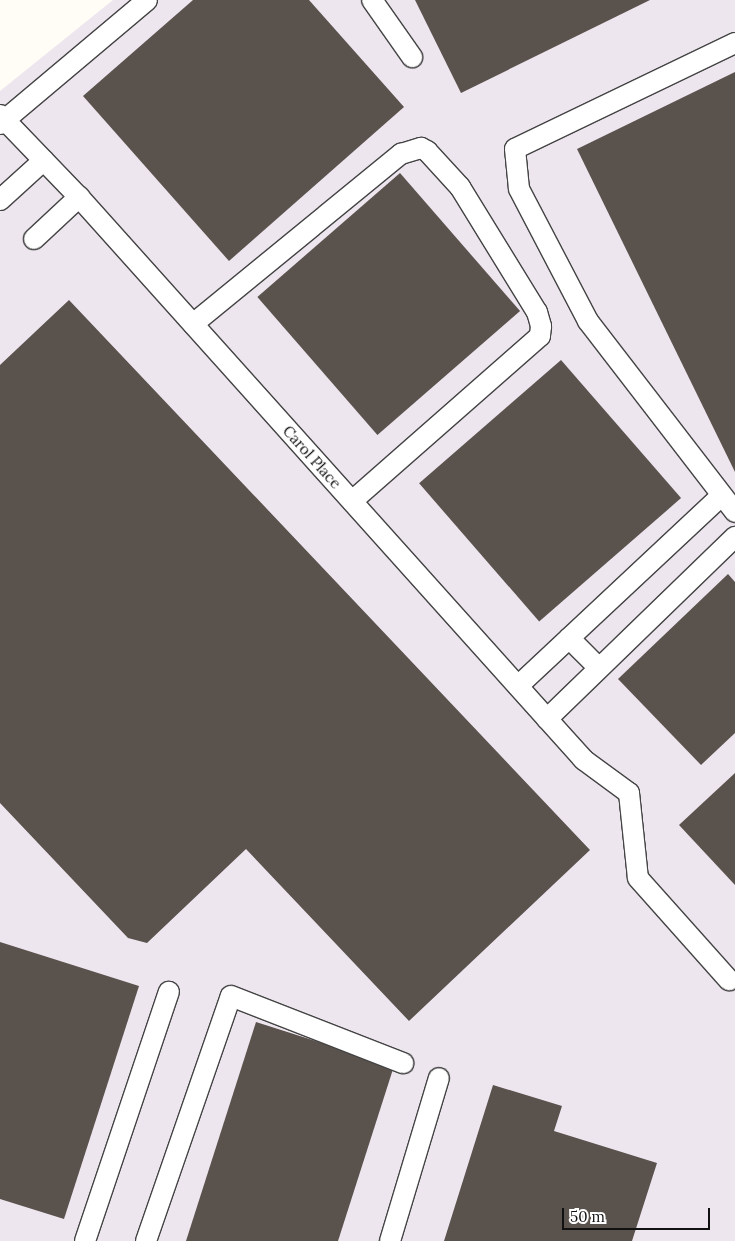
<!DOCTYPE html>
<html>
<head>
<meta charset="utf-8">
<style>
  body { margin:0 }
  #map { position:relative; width:735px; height:1241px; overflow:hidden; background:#fffdf5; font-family:Lora,serif }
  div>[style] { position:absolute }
  .industrial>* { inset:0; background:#eee6ef }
  .building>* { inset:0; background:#5a524d; transform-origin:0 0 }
  .roads { filter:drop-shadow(1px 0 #444) drop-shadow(-1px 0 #444) drop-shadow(0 1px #444) drop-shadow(0 -1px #444) }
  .minor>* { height:20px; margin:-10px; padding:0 10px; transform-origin:10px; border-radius:10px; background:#fff }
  span { translate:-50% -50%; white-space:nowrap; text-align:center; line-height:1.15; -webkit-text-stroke:5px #fff; paint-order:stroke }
  .street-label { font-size:15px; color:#111 }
  .scale { position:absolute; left:562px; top:1208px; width:148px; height:22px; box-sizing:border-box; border:2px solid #111; border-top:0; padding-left:6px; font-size:15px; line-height:18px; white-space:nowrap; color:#111; -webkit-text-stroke:4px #fff; paint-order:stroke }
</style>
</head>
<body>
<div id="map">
  <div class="industrial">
    <i style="clip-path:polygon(113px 0,735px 0,735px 1241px,0 1241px,0 91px)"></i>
  </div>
  <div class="building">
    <i style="clip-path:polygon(193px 0,309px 0,404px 107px,229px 261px,83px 96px)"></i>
    <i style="clip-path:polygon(415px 0,650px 0,461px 93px)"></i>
    <i style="clip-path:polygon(735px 72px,735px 472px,577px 149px)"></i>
    <i style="left:400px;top:173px;width:183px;height:189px;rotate:49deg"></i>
    <i style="clip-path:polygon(69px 300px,590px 850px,409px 1021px,246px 849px,147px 943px,128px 938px,0 803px,0 365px)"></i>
    <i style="left:561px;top:360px;width:183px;height:188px;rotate:49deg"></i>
    <i style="clip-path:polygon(728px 574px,735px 582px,735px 733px,701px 765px,618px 679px)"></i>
    <i style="clip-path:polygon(735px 773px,735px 885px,679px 825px)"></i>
    <i style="clip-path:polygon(0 942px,139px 986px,64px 1219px,0 1199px)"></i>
    <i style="clip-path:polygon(256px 1022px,394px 1066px,338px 1241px,186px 1241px)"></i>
    <i style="clip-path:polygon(493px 1085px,562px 1106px,554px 1131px,657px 1163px,632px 1241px,444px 1241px)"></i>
  </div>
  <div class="roads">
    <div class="minor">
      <i style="left:372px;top:0;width:70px;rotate:54.9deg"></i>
      <i style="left:735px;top:43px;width:244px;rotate:154.3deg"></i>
      <i style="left:515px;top:149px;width:40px;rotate:84.3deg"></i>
      <i style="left:519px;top:189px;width:149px;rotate:62.4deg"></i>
      <i style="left:588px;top:321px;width:241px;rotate:52.4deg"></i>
      <i style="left:0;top:115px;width:114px;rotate:46.1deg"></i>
      <i style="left:79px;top:197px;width:756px;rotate:48.11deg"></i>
      <i style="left:584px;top:760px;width:56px;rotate:36.3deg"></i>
      <i style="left:629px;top:793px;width:85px;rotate:84deg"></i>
      <i style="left:638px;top:878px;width:137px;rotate:48.3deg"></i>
      <i style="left:0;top:124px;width:192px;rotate:-40.1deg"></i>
      <i style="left:0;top:200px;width:59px;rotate:-42.3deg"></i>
      <i style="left:34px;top:239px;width:62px;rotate:-43deg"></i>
      <i style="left:193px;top:324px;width:269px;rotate:-39.3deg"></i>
      <i style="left:401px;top:154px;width:21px;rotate:-17deg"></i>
      <i style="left:421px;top:148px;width:7px;rotate:27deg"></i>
      <i style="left:427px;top:151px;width:49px;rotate:47.5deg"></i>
      <i style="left:460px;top:187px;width:147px;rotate:58.4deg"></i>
      <i style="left:537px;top:312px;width:15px;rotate:74deg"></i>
      <i style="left:541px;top:326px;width:10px;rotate:96deg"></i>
      <i style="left:540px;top:336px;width:250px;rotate:138.7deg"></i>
      <i style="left:569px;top:638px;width:42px;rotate:45deg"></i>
      <i style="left:518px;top:686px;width:279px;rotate:-43.1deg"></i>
      <i style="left:547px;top:719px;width:262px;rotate:-44.1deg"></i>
      <i style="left:85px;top:1241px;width:263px;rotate:-71.4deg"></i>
      <i style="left:146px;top:1241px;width:259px;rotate:-70.9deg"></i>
      <i style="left:231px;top:996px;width:185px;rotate:21.3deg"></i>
      <i style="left:390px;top:1241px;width:170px;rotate:-73.3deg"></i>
    </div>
  </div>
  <div class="street-label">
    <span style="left:312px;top:457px;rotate:48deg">Carol Place</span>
  </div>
  <div class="scale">50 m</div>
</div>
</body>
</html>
